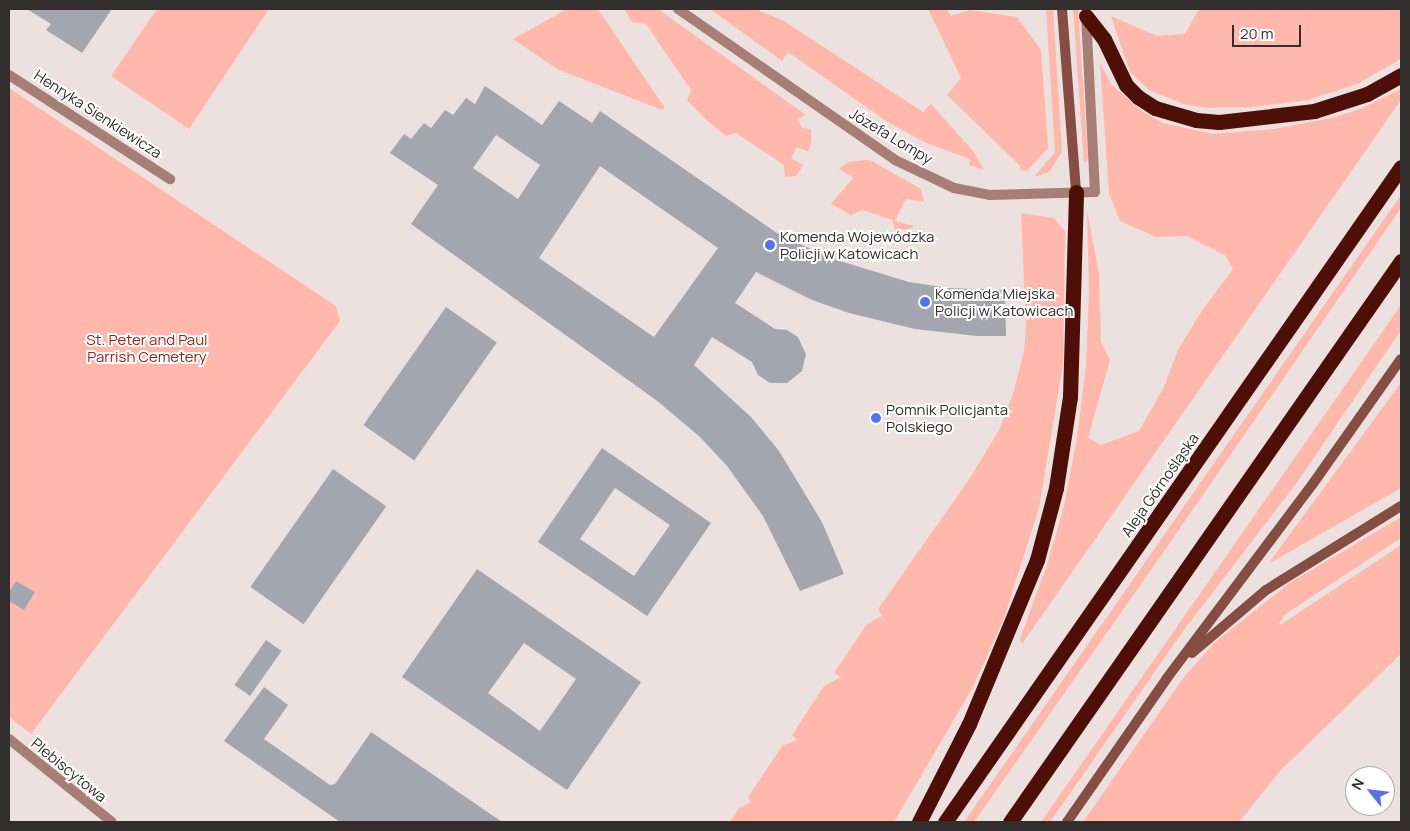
<!DOCTYPE html>
<html>
<head>
<meta charset="utf-8">
<style>
  body { margin:0 }
  #map { position:relative; width:1410px; height:831px; overflow:hidden; background:#ece1df; font-family:Manrope,sans-serif }
  div>[style] { position:absolute }
  .green>* { inset:0; background:#ffb8ab }
  .building>* { inset:0; background:#a3a6af; transform-origin:0 0 }
  .street>* { height:10px; margin:-5px; padding:0 5px; transform-origin:5px; border-radius:5px; background:#a77e76 }
  .secondary>* { height:10px; margin:-5px; padding:0 5px; transform-origin:5px; border-radius:5px; background:#864d42 }
  .highway>* { height:15px; margin:-7.5px; padding:0 7.5px; transform-origin:7.5px; border-radius:7.5px; background:#4d0f07 }
  .dots>* { width:14px; height:14px; translate:-50% -50%; box-sizing:border-box; border:2px solid #fff; border-radius:50% }
  span { translate:-50% -50%; white-space:nowrap; text-align:center; line-height:1.15; -webkit-text-stroke:4px #fff; paint-order:stroke }
  .street-label { font-size:15px; color:#322e2d }
  .poi-label { font-size:15px; color:#322e2d }
  .left { translate:0 -50%; text-align:left }
  .park-label { font-size:15px; color:#942718 }
  .frame { position:absolute; inset:0; border:10px solid #322e2d; pointer-events:none }
  .north { position:absolute; left:1345px; top:766px; width:50px; height:50px; box-sizing:border-box; background:#fff; border:1px solid #adabab; border-radius:50%; rotate:299deg; font-size:14px; font-weight:700; line-height:20px; text-align:center; color:#322e2d }
  .north::after { content:''; display:block; margin:auto; width:18px; height:22px; background:#5572e8; clip-path:polygon(50% 0,100% 100%,50% 72%,0 100%) }
  .scale { position:absolute; left:1232px; top:25px; width:69px; height:22px; box-sizing:border-box; border:2px solid #322e2d; border-top:0; padding-left:6px; font-size:15px; line-height:18px; white-space:nowrap; color:#322e2d; -webkit-text-stroke:4px #fff; paint-order:stroke }
</style>
</head>
<body>
<div id="map">
  <div class="green">
    <i style="clip-path:polygon(157px 9px,269px 9px,189px 129px,111px 76px)"></i>
    <i style="clip-path:polygon(567px 9px,598px 9px,665px 108px,662px 110px,557px 69px,513px 39px)"></i>
    <i style="clip-path:polygon(624px 9px,658px 9px,806px 115px,798px 119px,802px 128px,811px 129px,811px 141px,808px 152px,797px 147px,791px 158px,803px 165px,796px 176px,785px 177px,784px 165px,736px 133px,726px 136px,705px 119px,687px 100px,691px 90px,646px 24px,632px 22px)"></i>
    <i style="clip-path:polygon(710px 9px,756px 9px,784px 21px,923px 112px,931px 104px,973px 151px,984px 170px,969px 165px,970px 159px,926px 143px,886px 121px,788px 52px,782px 61px)"></i>
    <i style="clip-path:polygon(928px 9px,947px 9px,951px 16px,969px 10px,1017px 17px,1041px 50px,1048px 148px,1027px 171px,1020px 170px,1020px 166px,947px 95px,961px 78px)"></i>
    <i style="clip-path:polygon(1046px 9px,1053px 9px,1062px 152px,1049px 172px,1034px 177px,1055px 152px)"></i>
    <i style="clip-path:polygon(1073px 9px,1078px 9px,1088px 159px,1084px 163px)"></i>
    <i style="clip-path:polygon(1199px 9px,1401px 9px,1401px 59px,1357px 84px,1308px 100px,1252px 107px,1207px 108px,1183px 104px,1149px 90px,1130px 72px,1111px 16px,1157px 36px,1185px 34px)"></i>
    <i style="clip-path:polygon(1100px 63px,1111px 84px,1143px 112px,1163px 123px,1213px 134px,1274px 129px,1332px 118px,1360px 109px,1401px 89px,1401px 100px,1022px 644px,1020px 639px,1047px 565px,1064px 506px,1077px 438px,1086px 366px,1089px 293px,1087px 210px,1099px 274px,1101px 342px,1110px 360px,1088px 438px,1101px 445px,1139px 431px,1164px 387px,1178px 350px,1201px 312px,1233px 269px,1225px 255px,1187px 236px,1156px 237px,1120px 221px,1109px 194px)"></i>
    <i style="clip-path:polygon(9px 88px,336px 306px,340px 321px,31px 734px,9px 717px)"></i>
    <i style="clip-path:polygon(864px 160px,870px 160px,921px 189px,924px 202px,906px 199px,895px 221px,914px 226px,911px 228px,896px 231px,892px 220px,863px 210px,851px 215px,831px 204px,853px 178px,839px 169px,848px 162px)"></i>
    <i style="clip-path:polygon(1401px 195px,1401px 208px,1160px 557px,974px 822px,964px 822px)"></i>
    <i style="clip-path:polygon(1021px 213px,1054px 218px,1065px 231px,1063px 364px,1039px 508px,1004px 618px,973px 687px,894px 822px,730px 822px,739px 808px,751px 802px,748px 797px,782px 746px,797px 740px,792px 735px,824px 686px,841px 677px,834px 673px,867px 624px,882px 616px,878px 609px,970px 478px,999px 430px,1013px 394px,1024px 351px,1026px 326px)"></i>
    <i style="clip-path:polygon(1401px 305px,1401px 330px,1296px 484px,1186px 627px,1050px 822px,1041px 822px)"></i>
    <i style="clip-path:polygon(1400px 384px,1401px 488px,1270px 563px,1271px 560px)"></i>
    <i style="clip-path:polygon(1401px 517px,1401px 538px,1284px 615px,1277px 627px,1401px 545px,1401px 654px,1280px 771px,1239px 822px,1083px 822px,1184px 677px,1214px 643px,1291px 582px)"></i>
  </div>
  <div class="building">
    <i style="clip-path:polygon(27px 9px,112px 9px,82px 53px,46px 30px,51px 24px)"></i>
    <i style="clip-path:polygon(evenodd,485px 86px,542px 125px,559px 101px,592px 123px,600px 111px,777px 233px,830px 258px,909px 282px,948px 288px,1005px 290px,1006px 336px,977px 336px,915px 329px,849px 313px,812px 300px,756px 272px,735px 303px,775px 329px,787px 330px,798px 337px,806px 354px,802px 371px,787px 383px,770px 383px,758px 375px,752px 362px,712px 337px,694px 365px,751px 417px,779px 451px,822px 522px,844px 574px,800px 591px,763px 516px,727px 466px,700px 437px,656px 400px,411px 224px,438px 185px,390px 153px,404px 134px,411px 139px,424px 123px,431px 128px,445px 110px,453px 115px,466px 98px,475px 104px,485px 86px,496px 135px,540px 165px,518px 199px,473px 168px,496px 135px,485px 86px,600px 166px,718px 248px,654px 337px,539px 258px,600px 166px)"></i>
    <i style="left:446px;top:307px;width:62px;height:144px;rotate:35deg"></i>
    <i style="clip-path:polygon(evenodd,602px 448px,711px 523px,647px 616px,538px 542px,602px 448px,615px 488px,670px 525px,634px 576px,580px 539px,615px 488px)"></i>
    <i style="left:333px;top:469px;width:65px;height:144px;rotate:35deg"></i>
    <i style="clip-path:polygon(evenodd,477px 569px,641px 682px,567px 790px,402px 677px,477px 569px,524px 643px,576px 679px,540px 731px,488px 693px,524px 643px)"></i>
    <i style="clip-path:polygon(16px 581px,35px 592px,24px 610px,9px 601px,9px 592px)"></i>
    <i style="left:266px;top:640px;width:19px;height:55px;rotate:35deg"></i>
    <i style="clip-path:polygon(264px 687px,288px 705px,264px 739px,330px 785px,335px 784px,371px 732px,502px 822px,340px 822px,224px 741px)"></i>
  </div>
  <div class="street">
    <i style="left:678px;top:9px;width:264px;rotate:34.8deg"></i>
    <i style="left:895px;top:160px;width:65px;rotate:25.4deg"></i>
    <i style="left:954px;top:188px;width:36px;rotate:11deg"></i>
    <i style="left:989px;top:195px;width:106px;rotate:-1.6deg"></i>
    <i style="left:1095px;top:192px;width:175px;rotate:-92.9deg"></i>
    <i style="left:9px;top:75px;width:192px;rotate:32.9deg"></i>
    <i style="left:9px;top:739px;width:132px;rotate:38.9deg"></i>
  </div>
  <div class="secondary">
    <i style="left:1062px;top:9px;width:184px;rotate:85.6deg"></i>
    <i style="left:1192px;top:653px;width:97px;rotate:-40.4deg"></i>
    <i style="left:1266px;top:590px;width:159px;rotate:-31.9deg"></i>
    <i style="left:1067px;top:822px;width:175px;rotate:-55.2deg"></i>
    <i style="left:1167px;top:678px;width:241px;rotate:-53.1deg"></i>
    <i style="left:1312px;top:485px;width:154px;rotate:-54.8deg"></i>
  </div>
  <div class="highway">
    <i style="left:1086px;top:16px;width:29px;rotate:52deg"></i>
    <i style="left:1104px;top:39px;width:51px;rotate:64.4deg"></i>
    <i style="left:1126px;top:85px;width:17px;rotate:45deg"></i>
    <i style="left:1138px;top:97px;width:20px;rotate:33deg"></i>
    <i style="left:1155px;top:108px;width:43px;rotate:16.3deg"></i>
    <i style="left:1196px;top:120px;width:23px;rotate:5deg"></i>
    <i style="left:1219px;top:122px;width:96px;rotate:-6.6deg"></i>
    <i style="left:1314px;top:111px;width:56px;rotate:-17.8deg"></i>
    <i style="left:1367px;top:94px;width:39px;rotate:-29deg"></i>
    <i style="left:919px;top:822px;width:110px;rotate:-63deg"></i>
    <i style="left:969px;top:724px;width:178px;rotate:-67.5deg"></i>
    <i style="left:1037px;top:560px;width:74px;rotate:-75.2deg"></i>
    <i style="left:1056px;top:488px;width:92px;rotate:-81.3deg"></i>
    <i style="left:1070px;top:397px;width:205px;rotate:-88.3deg"></i>
    <i style="left:945px;top:822px;width:798px;rotate:-55.16deg"></i>
    <i style="left:1010px;top:822px;width:684px;rotate:-55.12deg"></i>
  </div>
  <div class="dots">
    <i style="left:770px;top:245px;background:#5572e8"></i>
    <i style="left:925px;top:302px;background:#5572e8"></i>
    <i style="left:876px;top:418px;background:#5572e8"></i>
  </div>
  <div class="street-label">
    <span style="left:98px;top:114px;rotate:33deg">Henryka Sienkiewicza</span>
    <span style="left:891px;top:136px;rotate:31deg">Józefa Lompy</span>
    <span style="left:1160px;top:485px;rotate:-55deg">Aleja Górnośląska</span>
    <span style="left:69px;top:770px;rotate:39deg">Plebiscytowa</span>
  </div>
  <div class="poi-label">
    <span class="left" style="left:780px;top:245px">Komenda Wojewódzka<br>Policji w Katowicach</span>
    <span class="left" style="left:935px;top:302px">Komenda Miejska<br>Policji w Katowicach</span>
    <span class="left" style="left:886px;top:418px">Pomnik Policjanta<br>Polskiego</span>
  </div>
  <div class="park-label">
    <span style="left:147px;top:348px">St. Peter and Paul<br>Parrish Cemetery</span>
  </div>
  <div class="frame"></div>
  <div class="north">N</div>
  <div class="scale">20 m</div>
</div>
</body>
</html>
